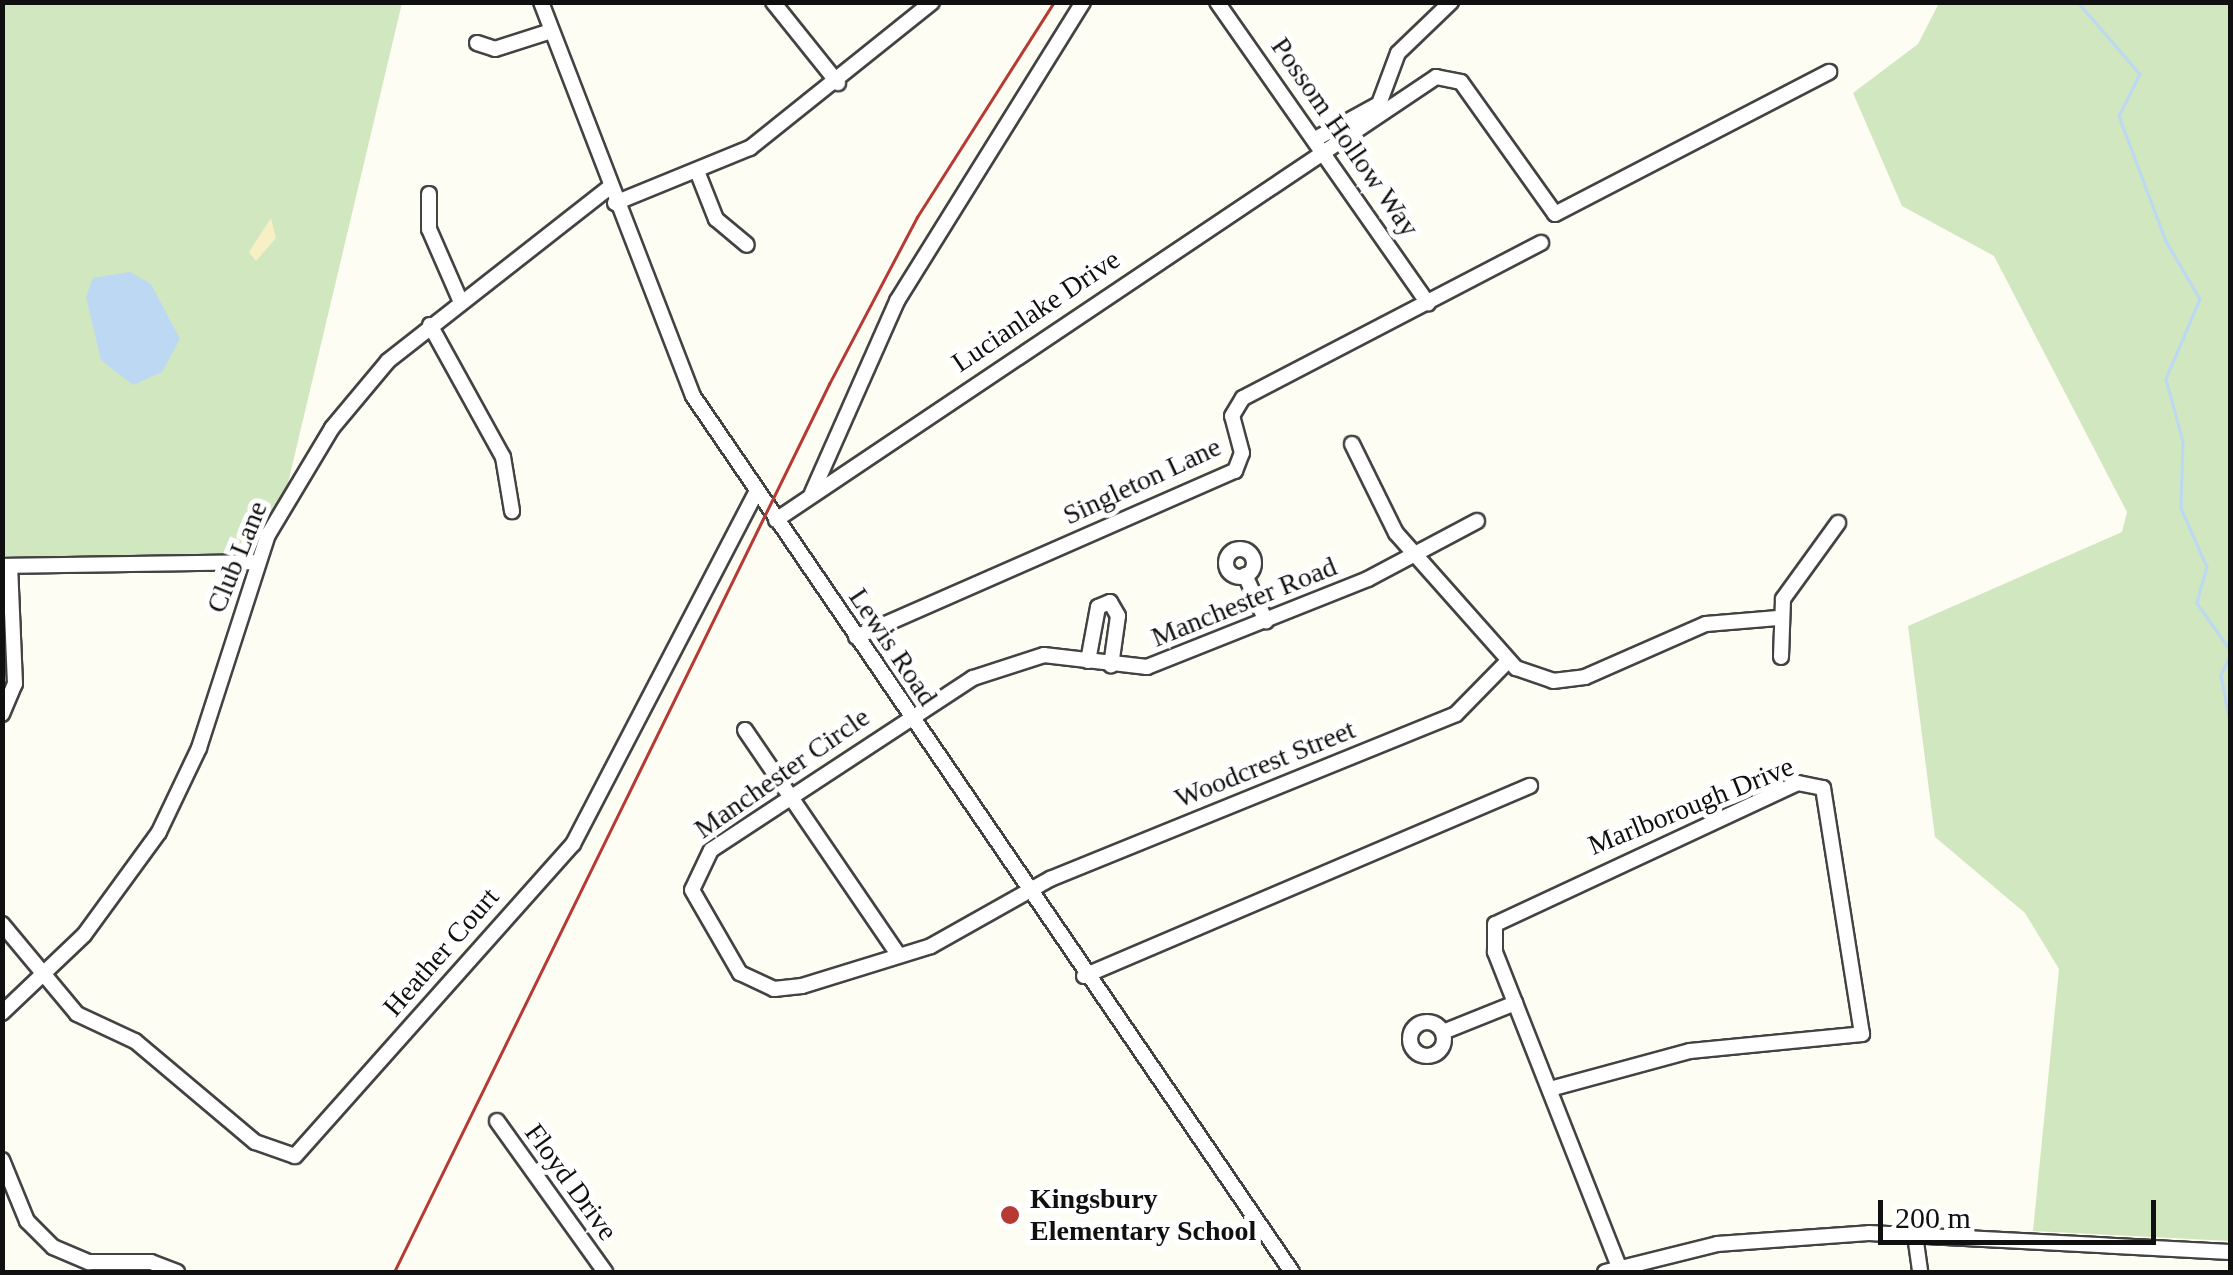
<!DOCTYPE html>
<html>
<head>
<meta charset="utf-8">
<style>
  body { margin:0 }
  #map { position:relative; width:2233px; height:1275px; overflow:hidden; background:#fefdf4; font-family:"Times New Roman",serif }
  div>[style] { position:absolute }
  .green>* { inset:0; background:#d0e7c0 }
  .sand>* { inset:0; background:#f6f0c4 }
  .water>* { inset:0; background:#bdd8f2 }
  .stream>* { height:2.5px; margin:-1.25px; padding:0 1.25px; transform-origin:1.25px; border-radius:1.25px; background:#bdd8f2 }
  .roads { filter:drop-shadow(2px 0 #434343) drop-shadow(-2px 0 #434343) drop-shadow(0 2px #434343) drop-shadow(0 -2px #434343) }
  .minor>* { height:14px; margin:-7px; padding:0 7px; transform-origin:7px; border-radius:7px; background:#fff }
  .minor>.ring { margin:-7px; padding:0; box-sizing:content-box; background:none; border:14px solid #fff; border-radius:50% }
  .rail>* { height:2.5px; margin:-1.25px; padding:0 1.25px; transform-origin:1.25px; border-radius:1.25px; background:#b63a33 }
  .dots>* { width:28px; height:28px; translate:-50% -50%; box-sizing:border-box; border:5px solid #fff; border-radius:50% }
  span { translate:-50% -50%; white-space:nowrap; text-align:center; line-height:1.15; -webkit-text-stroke:10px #fff; paint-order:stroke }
  .street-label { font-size:28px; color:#101010 }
  .poi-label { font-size:28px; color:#101010; font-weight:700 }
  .left { translate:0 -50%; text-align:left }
  .frame { position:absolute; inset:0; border:5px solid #101010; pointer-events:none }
  .scale { position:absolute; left:1878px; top:1200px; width:278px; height:45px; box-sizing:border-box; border:5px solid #101010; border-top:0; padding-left:12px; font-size:30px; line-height:35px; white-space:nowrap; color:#101010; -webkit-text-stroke:8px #fff; paint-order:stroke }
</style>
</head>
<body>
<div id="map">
  <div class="green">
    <i style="clip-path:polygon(2px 3px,402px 3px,288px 483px,252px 555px,3px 559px)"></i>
    <i style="clip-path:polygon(1939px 3px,2230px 3px,2230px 1241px,2033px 1231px,2059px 969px,2025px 913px,1935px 837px,1908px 626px,2122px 532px,2127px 512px,1994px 256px,1902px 206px,1853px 93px,1918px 44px)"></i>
  </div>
  <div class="sand">
    <i style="clip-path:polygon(271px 218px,276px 238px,256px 261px,249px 252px)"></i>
  </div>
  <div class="water">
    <i style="clip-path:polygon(130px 272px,151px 284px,180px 339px,162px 372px,133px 385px,101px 360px,86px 297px,93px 278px)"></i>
  </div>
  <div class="stream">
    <i style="left:2078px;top:2px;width:95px;rotate:49.3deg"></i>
    <i style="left:2140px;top:74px;width:47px;rotate:116.6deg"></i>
    <i style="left:2119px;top:116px;width:134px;rotate:69.4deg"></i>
    <i style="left:2166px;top:241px;width:67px;rotate:59.6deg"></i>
    <i style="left:2200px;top:299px;width:87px;rotate:113deg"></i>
    <i style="left:2166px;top:379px;width:64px;rotate:74.7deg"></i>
    <i style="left:2183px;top:441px;width:67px;rotate:91.7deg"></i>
    <i style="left:2181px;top:508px;width:64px;rotate:66.2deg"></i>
    <i style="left:2207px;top:567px;width:37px;rotate:106deg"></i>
    <i style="left:2197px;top:603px;width:57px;rotate:54.9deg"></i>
    <i style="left:2230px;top:656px;width:21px;rotate:115deg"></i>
    <i style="left:2221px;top:675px;width:49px;rotate:79.4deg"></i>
  </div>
  <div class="roads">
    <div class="minor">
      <i style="left:541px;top:2px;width:422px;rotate:68.9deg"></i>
      <i style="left:693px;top:396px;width:1061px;rotate:55.64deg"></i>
      <i style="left:773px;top:2px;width:104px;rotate:51.3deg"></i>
      <i style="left:1217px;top:2px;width:368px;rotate:55deg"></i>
      <i style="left:477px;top:43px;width:19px;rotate:18deg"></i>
      <i style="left:495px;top:49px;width:59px;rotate:-17.8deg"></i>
      <i style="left:1319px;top:137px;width:68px;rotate:-28.8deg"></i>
      <i style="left:1379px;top:104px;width:54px;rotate:-69.6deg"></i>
      <i style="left:1398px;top:53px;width:74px;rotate:-43.9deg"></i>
      <i style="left:697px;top:171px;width:52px;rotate:68.4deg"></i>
      <i style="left:716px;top:219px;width:40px;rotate:40deg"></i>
      <i style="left:429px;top:194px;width:35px;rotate:90deg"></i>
      <i style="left:429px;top:229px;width:77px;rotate:66.4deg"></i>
      <i style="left:615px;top:203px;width:146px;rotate:-22.2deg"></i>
      <i style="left:750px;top:148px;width:233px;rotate:-38.7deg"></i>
      <i style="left:430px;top:325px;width:151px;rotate:61.1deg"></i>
      <i style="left:503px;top:457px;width:55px;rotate:80.5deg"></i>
      <i style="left:1352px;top:444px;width:99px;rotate:63.7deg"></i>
      <i style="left:1396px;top:533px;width:181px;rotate:48.4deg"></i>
      <i style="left:1516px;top:668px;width:39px;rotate:19deg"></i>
      <i style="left:1553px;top:681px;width:32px;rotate:-7deg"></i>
      <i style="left:1585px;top:677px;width:132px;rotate:-23.7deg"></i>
      <i style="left:1706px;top:624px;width:72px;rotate:-4.8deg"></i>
      <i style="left:812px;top:493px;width:210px;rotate:-66.1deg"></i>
      <i style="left:897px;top:301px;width:352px;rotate:-58.1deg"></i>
      <i style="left:776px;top:520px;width:795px;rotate:-33.87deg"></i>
      <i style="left:1436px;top:77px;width:25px;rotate:11deg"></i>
      <i style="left:1461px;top:82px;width:162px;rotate:54.5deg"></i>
      <i style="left:1555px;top:214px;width:309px;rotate:-27.4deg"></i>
      <i style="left:1477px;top:521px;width:123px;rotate:152deg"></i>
      <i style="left:1368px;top:579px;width:238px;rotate:158.3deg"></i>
      <i style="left:1147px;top:667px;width:104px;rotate:-173.4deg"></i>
      <i style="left:1044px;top:655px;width:75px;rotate:162.1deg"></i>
      <i style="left:973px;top:678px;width:313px;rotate:146.7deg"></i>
      <i style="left:711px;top:850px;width:44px;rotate:115.4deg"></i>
      <i style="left:692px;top:890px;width:96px;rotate:60deg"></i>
      <i style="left:740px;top:973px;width:38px;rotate:25deg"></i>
      <i style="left:774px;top:989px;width:28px;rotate:-6deg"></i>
      <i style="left:802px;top:986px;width:135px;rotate:-17.2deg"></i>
      <i style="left:931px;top:946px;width:137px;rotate:-29.4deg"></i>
      <i style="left:1050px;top:879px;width:438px;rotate:-22.1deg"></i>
      <i style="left:1456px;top:714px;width:73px;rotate:-45.6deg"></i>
      <i class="ring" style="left:1226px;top:549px;width:14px;height:14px"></i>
      <i style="left:2px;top:566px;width:255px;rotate:-0.9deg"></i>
      <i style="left:1245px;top:575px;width:51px;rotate:65.5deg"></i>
      <i style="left:856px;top:637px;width:414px;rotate:-23.7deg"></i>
      <i style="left:1235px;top:471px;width:19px;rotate:-69deg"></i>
      <i style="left:1242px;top:453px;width:38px;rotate:-105deg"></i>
      <i style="left:1232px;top:416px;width:21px;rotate:-59deg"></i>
      <i style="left:1243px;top:398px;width:336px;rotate:-27.5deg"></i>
      <i style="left:1781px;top:657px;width:58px;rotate:-88deg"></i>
      <i style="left:1783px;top:599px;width:94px;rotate:-54.1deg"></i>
      <i style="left:1088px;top:661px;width:55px;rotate:-79.5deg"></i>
      <i style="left:1098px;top:607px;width:13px;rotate:-23deg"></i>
      <i style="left:1110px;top:602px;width:16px;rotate:60deg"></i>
      <i style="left:1118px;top:616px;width:50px;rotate:98deg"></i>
      <i style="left:2px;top:714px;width:33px;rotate:-67deg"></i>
      <i style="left:15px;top:684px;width:118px;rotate:-92.4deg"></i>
      <i style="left:745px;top:730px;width:273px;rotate:55.7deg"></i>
      <i style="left:2px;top:924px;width:117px;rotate:50.2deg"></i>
      <i style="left:77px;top:1014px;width:64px;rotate:25deg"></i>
      <i style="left:135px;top:1041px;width:157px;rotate:40.1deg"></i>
      <i style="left:255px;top:1142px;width:42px;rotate:19.3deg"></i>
      <i style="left:295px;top:1156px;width:418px;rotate:-48.3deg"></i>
      <i style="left:573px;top:844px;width:397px;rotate:-62.5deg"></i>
      <i style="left:1084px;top:976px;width:485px;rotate:-23.1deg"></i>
      <i style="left:2px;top:1013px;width:113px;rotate:-43.6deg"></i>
      <i style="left:84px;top:935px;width:127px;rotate:-53.9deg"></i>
      <i style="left:159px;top:832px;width:93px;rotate:-64.5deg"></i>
      <i style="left:199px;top:748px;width:224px;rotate:-72.1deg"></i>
      <i style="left:268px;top:535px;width:125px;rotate:-59.1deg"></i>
      <i style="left:332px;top:428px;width:87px;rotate:-50.1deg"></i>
      <i style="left:388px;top:361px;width:281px;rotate:-38.1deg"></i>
      <i class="ring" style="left:1410px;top:1022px;width:20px;height:20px"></i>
      <i style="left:1443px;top:1032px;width:78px;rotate:-21.9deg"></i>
      <i style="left:1550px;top:1089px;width:145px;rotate:-15.2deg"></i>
      <i style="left:1690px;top:1051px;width:173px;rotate:-5.6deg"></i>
      <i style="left:1862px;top:1034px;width:249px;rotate:-99deg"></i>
      <i style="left:1823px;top:788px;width:25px;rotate:-169deg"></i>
      <i style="left:1798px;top:783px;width:334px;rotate:155deg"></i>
      <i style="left:1495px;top:924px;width:28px;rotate:90deg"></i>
      <i style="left:1495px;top:952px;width:344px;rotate:68.5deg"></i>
      <i style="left:497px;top:1121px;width:186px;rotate:54.4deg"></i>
      <i style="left:2px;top:1160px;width:66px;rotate:67.7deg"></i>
      <i style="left:27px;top:1221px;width:37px;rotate:45deg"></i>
      <i style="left:53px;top:1247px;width:39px;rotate:23deg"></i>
      <i style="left:89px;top:1262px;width:62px"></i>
      <i style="left:151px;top:1262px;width:28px;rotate:21deg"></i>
      <i style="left:1915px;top:1235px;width:37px;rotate:82deg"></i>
      <i style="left:1605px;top:1272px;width:115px;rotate:-14deg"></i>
      <i style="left:1717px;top:1244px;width:152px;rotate:-4.1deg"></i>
      <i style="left:1869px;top:1233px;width:361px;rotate:3deg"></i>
    </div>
  </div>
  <div class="rail">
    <i style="left:394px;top:1272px;width:989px;rotate:-63.9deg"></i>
    <i style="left:829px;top:384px;width:189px;rotate:-62.2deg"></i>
    <i style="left:917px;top:217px;width:255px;rotate:-57.5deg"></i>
  </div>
  <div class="dots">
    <i style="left:1010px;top:1215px;background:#b63a33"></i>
  </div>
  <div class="street-label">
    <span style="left:1345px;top:137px;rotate:55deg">Possom Hollow Way</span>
    <span style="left:1036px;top:311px;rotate:-34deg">Lucianlake Drive</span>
    <span style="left:1142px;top:481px;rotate:-25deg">Singleton Lane</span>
    <span style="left:237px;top:557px;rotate:-68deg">Club Lane</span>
    <span style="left:1244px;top:602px;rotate:-22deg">Manchester Road</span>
    <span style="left:893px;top:647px;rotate:56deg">Lewis Road</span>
    <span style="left:1265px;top:764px;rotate:-22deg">Woodcrest Street</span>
    <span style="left:782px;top:773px;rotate:-35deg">Manchester Circle</span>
    <span style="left:1691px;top:806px;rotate:-22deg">Marlborough Drive</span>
    <span style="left:441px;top:952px;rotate:-49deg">Heather Court</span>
    <span style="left:571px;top:1182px;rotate:54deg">Floyd Drive</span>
  </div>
  <div class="poi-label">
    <span class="left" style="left:1030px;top:1215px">Kingsbury<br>Elementary School</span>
  </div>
  <div class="frame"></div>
  <div class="scale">200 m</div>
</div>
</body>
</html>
